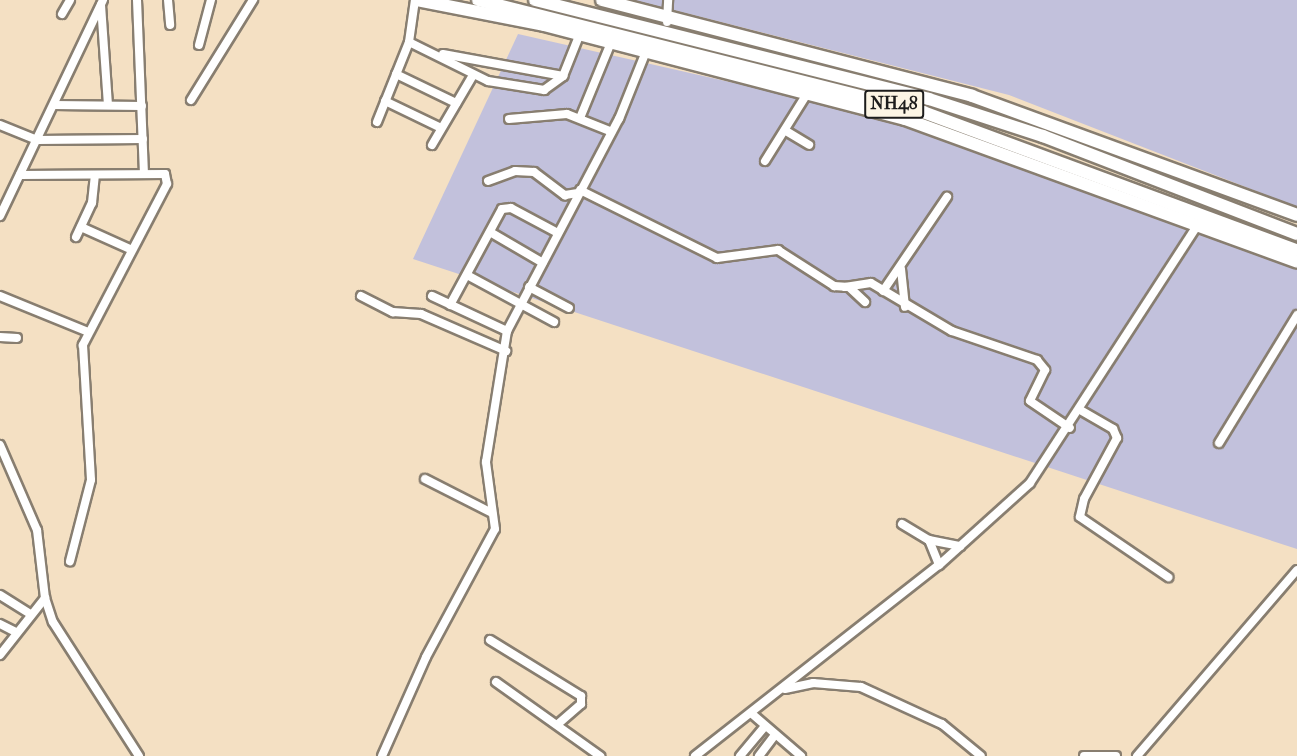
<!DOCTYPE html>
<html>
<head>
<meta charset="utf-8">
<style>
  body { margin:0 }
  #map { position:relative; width:1297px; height:756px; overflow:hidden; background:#f4e0c3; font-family:"IM FELL French Canon",serif }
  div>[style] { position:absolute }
  .industrial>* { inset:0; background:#c2c1dc }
  .roads { filter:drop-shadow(2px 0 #887e70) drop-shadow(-2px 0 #887e70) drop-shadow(0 2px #887e70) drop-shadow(0 -2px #887e70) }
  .minor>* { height:8px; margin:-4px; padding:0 4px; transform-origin:4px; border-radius:4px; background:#fff }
  .highway>* { height:12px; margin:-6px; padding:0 6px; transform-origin:6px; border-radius:6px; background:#fff }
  span { translate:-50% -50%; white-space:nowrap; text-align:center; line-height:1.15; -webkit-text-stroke:6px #fcf5e5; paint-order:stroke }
  .shield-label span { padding:2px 4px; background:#fcf5e5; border:2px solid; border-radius:4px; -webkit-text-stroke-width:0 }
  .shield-label { font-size:18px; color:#1c1c1c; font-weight:700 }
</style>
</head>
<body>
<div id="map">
  <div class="industrial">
    <i style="clip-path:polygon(634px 0,1297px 0,1297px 207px,1009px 95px)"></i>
    <i style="clip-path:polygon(518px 34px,885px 117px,1297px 265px,1297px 549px,413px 259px)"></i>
  </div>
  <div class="roads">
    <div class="minor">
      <i style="left:137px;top:0;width:174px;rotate:87.7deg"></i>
      <i style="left:168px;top:0;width:25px;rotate:85deg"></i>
      <i style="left:101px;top:5px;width:100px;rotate:86deg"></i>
      <i style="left:62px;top:14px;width:16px;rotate:-60deg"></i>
      <i style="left:667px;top:22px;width:22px;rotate:-87deg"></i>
      <i style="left:409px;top:42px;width:88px;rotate:26.3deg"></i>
      <i style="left:488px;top:81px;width:57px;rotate:9.1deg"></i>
      <i style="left:544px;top:90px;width:24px;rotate:-36deg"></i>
      <i style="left:563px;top:76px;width:43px;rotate:-68.2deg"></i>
      <i style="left:199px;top:45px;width:47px;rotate:-75.1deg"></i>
      <i style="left:443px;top:54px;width:122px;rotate:10.4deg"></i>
      <i style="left:396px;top:74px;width:67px;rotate:25.8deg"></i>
      <i style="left:191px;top:100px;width:118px;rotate:-58.2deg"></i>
      <i style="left:385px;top:101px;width:62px;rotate:25.7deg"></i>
      <i style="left:54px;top:105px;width:88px;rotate:0.7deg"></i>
      <i style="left:580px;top:118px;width:79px;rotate:-67.7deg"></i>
      <i style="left:509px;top:119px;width:58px;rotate:-4.9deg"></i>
      <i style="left:567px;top:114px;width:48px;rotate:21.8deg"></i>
      <i style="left:377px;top:122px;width:86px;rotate:-68.2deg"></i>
      <i style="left:409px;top:42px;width:42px;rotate:-81.9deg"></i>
      <i style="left:0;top:125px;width:40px;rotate:22deg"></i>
      <i style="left:37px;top:140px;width:106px;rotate:-0.5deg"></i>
      <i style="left:786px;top:131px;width:27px;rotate:31deg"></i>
      <i style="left:432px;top:145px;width:81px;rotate:-59.6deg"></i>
      <i style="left:765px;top:161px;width:75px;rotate:-58deg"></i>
      <i style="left:20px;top:175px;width:145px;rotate:-0.4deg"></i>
      <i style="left:165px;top:174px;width:10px;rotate:79deg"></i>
      <i style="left:167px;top:184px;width:182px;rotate:117.6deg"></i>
      <i style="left:83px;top:345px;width:135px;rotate:86.6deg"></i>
      <i style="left:91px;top:480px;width:84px;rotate:104.5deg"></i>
      <i style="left:488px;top:181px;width:29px;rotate:-20deg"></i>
      <i style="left:515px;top:171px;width:19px;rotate:3deg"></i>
      <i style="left:534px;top:172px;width:39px;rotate:37deg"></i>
      <i style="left:565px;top:195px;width:13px;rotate:-9deg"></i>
      <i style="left:580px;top:190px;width:153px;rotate:26.4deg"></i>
      <i style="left:717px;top:258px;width:62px;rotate:-7.5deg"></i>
      <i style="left:778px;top:250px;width:67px;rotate:32.7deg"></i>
      <i style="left:834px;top:286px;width:15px;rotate:4deg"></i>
      <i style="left:849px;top:287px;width:22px;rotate:43deg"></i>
      <i style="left:0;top:216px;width:239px;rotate:-64.5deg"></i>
      <i style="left:81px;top:227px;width:54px;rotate:24.2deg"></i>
      <i style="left:490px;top:232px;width:61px;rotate:30.3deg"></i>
      <i style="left:76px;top:237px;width:38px;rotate:-65deg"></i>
      <i style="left:92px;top:203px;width:27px;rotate:-84deg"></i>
      <i style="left:901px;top:269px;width:38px;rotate:84deg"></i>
      <i style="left:467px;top:275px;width:99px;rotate:28.4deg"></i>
      <i style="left:529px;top:287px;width:45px;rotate:27.7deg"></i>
      <i style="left:845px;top:287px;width:26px;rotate:-9deg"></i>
      <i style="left:871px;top:283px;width:94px;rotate:30.7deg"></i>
      <i style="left:952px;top:331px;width:90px;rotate:18.8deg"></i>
      <i style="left:1037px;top:360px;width:13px;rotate:51deg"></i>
      <i style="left:1045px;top:370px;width:34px;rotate:116deg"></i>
      <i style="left:1030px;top:401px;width:48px;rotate:34deg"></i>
      <i style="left:883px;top:291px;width:114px;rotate:-55.8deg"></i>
      <i style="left:0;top:296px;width:95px;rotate:22.2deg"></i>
      <i style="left:361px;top:296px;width:36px;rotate:27deg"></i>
      <i style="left:393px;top:312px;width:28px;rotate:4deg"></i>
      <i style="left:421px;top:314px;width:93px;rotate:23.5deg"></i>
      <i style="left:432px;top:296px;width:83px;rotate:25deg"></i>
      <i style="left:450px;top:305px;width:109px;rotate:-61.6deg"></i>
      <i style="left:502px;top:209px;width:9px;rotate:-6deg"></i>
      <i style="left:511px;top:208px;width:51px;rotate:28.1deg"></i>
      <i style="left:0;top:337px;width:17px;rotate:3deg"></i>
      <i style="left:1082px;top:411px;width:36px;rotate:30deg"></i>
      <i style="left:1113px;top:429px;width:10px;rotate:66deg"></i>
      <i style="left:1117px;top:438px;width:69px;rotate:118.4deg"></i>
      <i style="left:1084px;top:499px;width:18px;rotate:103deg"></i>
      <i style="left:1080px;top:517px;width:107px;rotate:34.3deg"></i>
      <i style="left:1219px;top:443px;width:150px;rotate:-58.6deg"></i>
      <i style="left:0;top:445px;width:93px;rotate:66.5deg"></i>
      <i style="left:37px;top:530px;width:68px;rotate:83.3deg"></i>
      <i style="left:45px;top:598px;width:25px;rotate:72deg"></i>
      <i style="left:53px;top:622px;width:159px;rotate:57.3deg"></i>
      <i style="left:425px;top:479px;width:75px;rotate:26.9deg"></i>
      <i style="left:902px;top:524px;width:31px;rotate:31deg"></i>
      <i style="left:929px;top:540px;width:32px;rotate:11deg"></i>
      <i style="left:929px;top:540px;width:27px;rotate:68deg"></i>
      <i style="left:0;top:595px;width:36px;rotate:32deg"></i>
      <i style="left:0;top:624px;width:18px;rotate:27deg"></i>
      <i style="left:490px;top:640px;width:107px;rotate:31.6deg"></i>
      <i style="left:581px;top:696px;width:8px;rotate:90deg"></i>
      <i style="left:581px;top:704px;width:29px;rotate:139deg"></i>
      <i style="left:0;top:655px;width:73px;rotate:-51.7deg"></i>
      <i style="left:496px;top:682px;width:128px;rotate:35.4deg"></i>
      <i style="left:785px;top:689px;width:29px;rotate:-12deg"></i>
      <i style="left:813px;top:683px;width:48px;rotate:4.8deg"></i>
      <i style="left:861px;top:687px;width:89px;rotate:24.6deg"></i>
      <i style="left:942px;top:724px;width:50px;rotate:39.4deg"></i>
      <i style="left:751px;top:713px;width:66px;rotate:40.7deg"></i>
      <i style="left:382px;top:756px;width:108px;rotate:-66deg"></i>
      <i style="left:426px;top:657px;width:145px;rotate:-61.7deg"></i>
      <i style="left:495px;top:529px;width:68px;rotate:-97.7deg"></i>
      <i style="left:486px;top:462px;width:133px;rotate:-80.9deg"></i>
      <i style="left:507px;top:331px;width:240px;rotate:-62.2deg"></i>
      <i style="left:619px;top:119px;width:70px;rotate:-68.2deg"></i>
      <i style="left:695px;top:756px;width:310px;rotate:-38.1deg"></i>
      <i style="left:939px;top:565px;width:122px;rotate:-42deg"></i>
      <i style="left:1030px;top:483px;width:309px;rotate:-57deg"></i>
      <i style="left:740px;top:756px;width:38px;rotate:-50deg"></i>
      <i style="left:759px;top:756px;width:25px;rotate:-53deg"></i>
      <i style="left:1084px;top:756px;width:32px"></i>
      <i style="left:1137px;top:756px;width:245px;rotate:-49.3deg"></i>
    </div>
    <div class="highway">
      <i style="left:417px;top:0;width:129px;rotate:11.1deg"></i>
      <i style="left:544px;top:25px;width:373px;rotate:14.6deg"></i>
      <i style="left:905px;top:119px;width:417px;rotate:20deg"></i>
      <i style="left:478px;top:0;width:459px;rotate:14.1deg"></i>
      <i style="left:923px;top:112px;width:399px;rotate:20.3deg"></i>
      <i style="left:535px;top:0;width:406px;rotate:14.1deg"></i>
      <i style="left:929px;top:99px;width:120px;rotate:18deg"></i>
      <i style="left:1043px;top:136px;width:272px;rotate:21.1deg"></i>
      <i style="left:602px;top:0;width:382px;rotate:14.5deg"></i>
      <i style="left:972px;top:96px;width:346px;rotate:20.1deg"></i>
    </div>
  </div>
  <div class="shield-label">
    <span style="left:894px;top:104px">NH48</span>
  </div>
</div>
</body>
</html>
